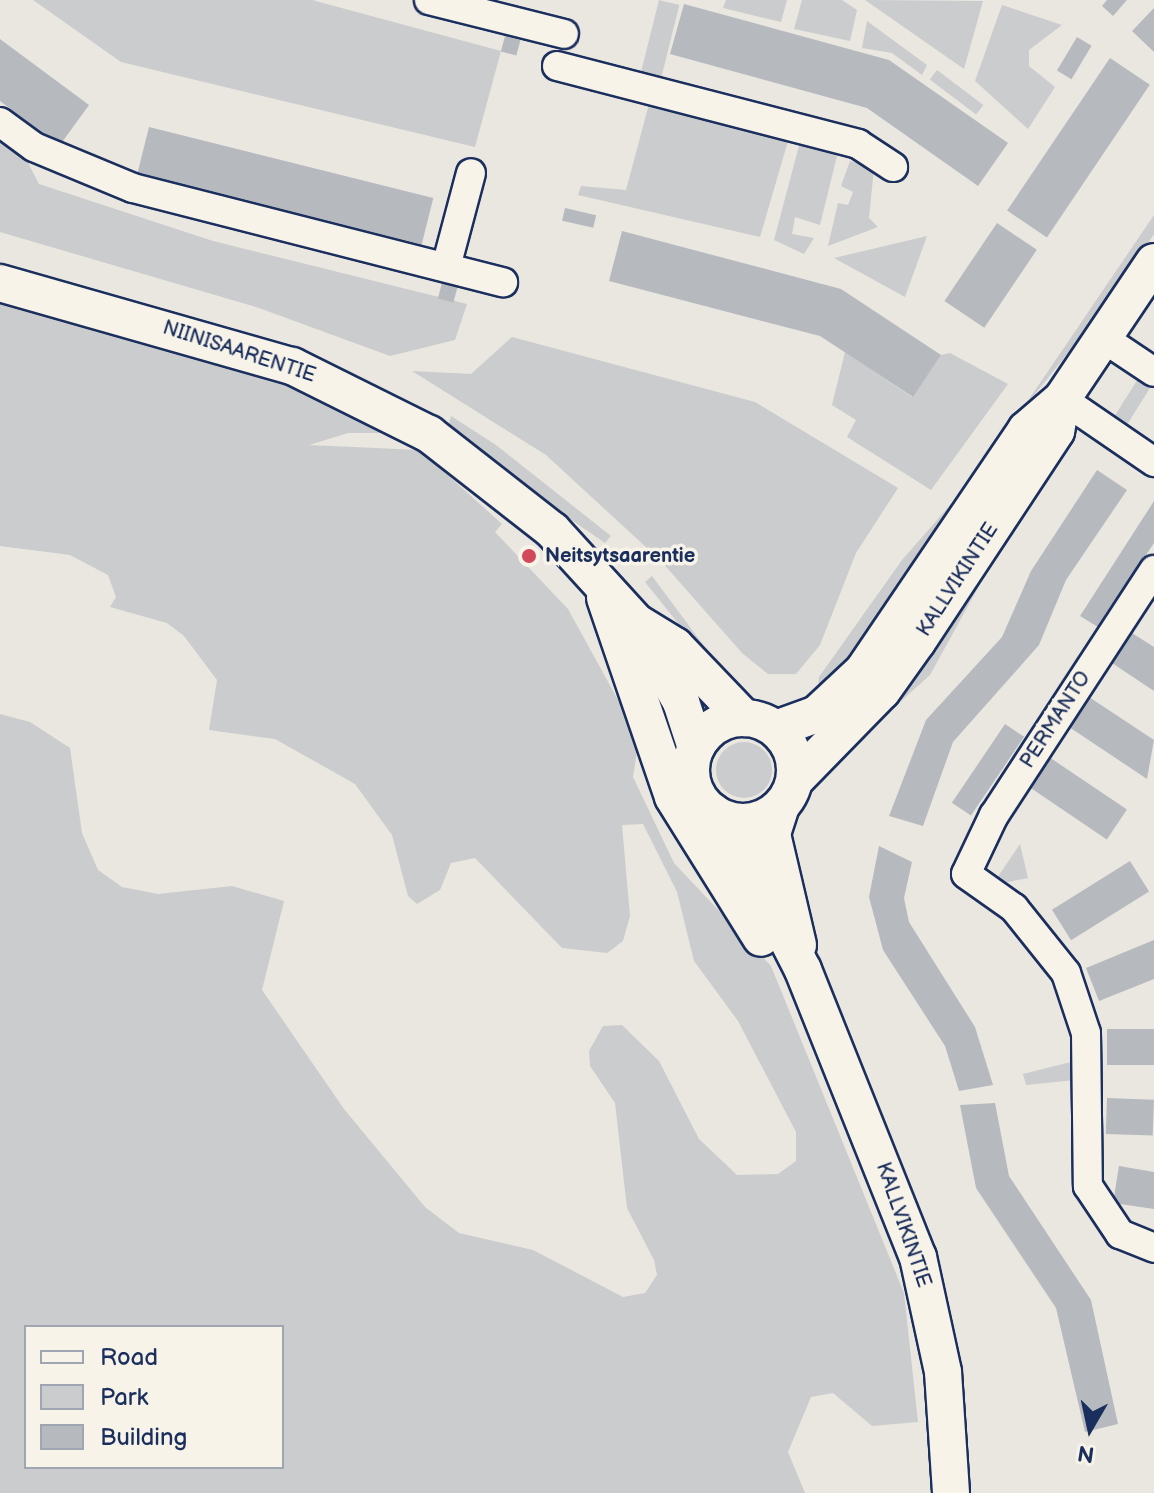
<!DOCTYPE html>
<html>
<head>
<meta charset="utf-8">
<style>
  body { margin:0 }
  #map { position:relative; width:1154px; height:1493px; overflow:hidden; background:#eae7e0; font-family:"Balsamiq Sans",sans-serif }
  div>[style] { position:absolute }
  .green>* { inset:0; background:#cbcccd; transform-origin:0 0 }
  .round { border-radius:50% }
  .building>* { inset:0; background:#b6babf; transform-origin:0 0 }
  .roads { filter:drop-shadow(2px 0 #1b2f5e) drop-shadow(-2px 0 #1b2f5e) drop-shadow(0 2px #1b2f5e) drop-shadow(0 -2px #1b2f5e) }
  .minor>* { height:28px; margin:-14px; padding:0 14px; transform-origin:14px; border-radius:14px; background:#f7f3e8 }
  .major>* { height:36px; margin:-18px; padding:0 18px; transform-origin:18px; border-radius:18px; background:#f7f3e8 }
  .major>.ring { margin:-18px; padding:0; box-sizing:content-box; background:none; border:36px solid #f7f3e8; border-radius:50% }
  .dots>* { width:22px; height:22px; translate:-50% -50%; box-sizing:border-box; border:4px solid #f7f3e8; border-radius:50% }
  span { translate:-50% -50%; white-space:nowrap; text-align:center; line-height:1.15; -webkit-text-stroke:7px #f7f3e8; paint-order:stroke }
  .street-label { font-size:20px; color:#1b2f5e }
  .poi-label { font-size:20px; color:#1b2f5e; font-weight:700 }
  .left { translate:0 -50%; text-align:left }
  .legend { position:absolute; left:24px; top:1325px; width:260px; height:144px; box-sizing:border-box; background:#f7f3e8; border:2px solid #9fa5b1; margin:0; padding:10px 14px; list-style:none; font-size:24px; color:#1b2f5e }
  .legend li { display:flex; align-items:center; gap:16px; height:40px }
  .legend b { width:40px; border:2px solid #9fa5b1 }
  .north { position:absolute; left:1050px; top:1389px; width:80px; height:80px; -webkit-text-stroke:6px #f7f3e8; paint-order:stroke; rotate:189deg; font-size:22px; font-weight:700; line-height:32px; text-align:center; color:#1b2f5e }
  .north::after { content:''; display:block; margin:auto; width:28px; height:36px; background:#1b2f5e; clip-path:polygon(50% 0,100% 100%,50% 72%,0 100%) }
</style>
</head>
<body>
<div id="map">
  <div class="green">
    <i style="clip-path:polygon(33px 0,312px 0,501px 51px,475px 147px,121px 62px)"></i>
    <i style="left:659px;top:0;width:21px;height:80px;rotate:14deg"></i>
    <i style="clip-path:polygon(726px 0,787px 0,781px 22px,723px 8px)"></i>
    <i style="clip-path:polygon(802px 0,842px 0,857px 10px,850px 41px,794px 29px)"></i>
    <i style="clip-path:polygon(865px 0,983px 1px,964px 69px)"></i>
    <i style="clip-path:polygon(1002px 5px,1062px 25px,1029px 50px,1029px 66px,1055px 87px,1028px 129px,975px 81px)"></i>
    <i style="clip-path:polygon(867px 21px,927px 65px,922px 75px,892px 53px,862px 48px)"></i>
    <i style="left:937px;top:70px;width:58px;height:12px;rotate:37deg"></i>
    <i style="clip-path:polygon(649px 104px,788px 141px,760px 237px,578px 195px,581px 186px,626px 190px)"></i>
    <i style="clip-path:polygon(0 139px,24px 155px,39px 184px,213px 241px,467px 304px,455px 340px,390px 356px,259px 308px,0 232px)"></i>
    <i style="clip-path:polygon(800px 142px,837px 156px,820px 225px,795px 217px,792px 234px,814px 238px,804px 254px,774px 240px)"></i>
    <i style="clip-path:polygon(850px 161px,874px 168px,869px 218px,878px 227px,828px 246px,838px 203px,848px 205px,853px 192px,841px 186px)"></i>
    <i style="clip-path:polygon(1154px 215px,1154px 234px,1116px 293px,1019px 414px)"></i>
    <i style="clip-path:polygon(927px 236px,905px 297px,834px 258px)"></i>
    <i style="clip-path:polygon(evenodd,0 301px,304px 389px,391px 433px,348px 433px,309px 445px,420px 450px,502px 524px,495px 532px,568px 609px,639px 738px,633px 777px,674px 863px,771px 966px,904px 1293px,918px 1422px,872px 1426px,833px 1393px,811px 1397px,788px 1452px,805px 1493px,0 1493px,0 714px,30px 722px,70px 748px,82px 833px,98px 870px,122px 887px,158px 894px,232px 886px,284px 901px,262px 990px,344px 1109px,425px 1207px,459px 1233px,533px 1250px,623px 1297px,645px 1293px,657px 1275px,654px 1260px,627px 1208px,615px 1103px,590px 1066px,589px 1051px,603px 1026px,622px 1025px,659px 1061px,699px 1139px,737px 1175px,778px 1174px,796px 1161px,796px 1132px,738px 1021px,694px 961px,677px 892px,643px 824px,622px 825px,630px 916px,623px 941px,607px 953px,562px 948px,475px 858px,451px 863px,440px 890px,417px 904px,408px 896px,392px 835px,355px 784px,275px 739px,209px 730px,217px 680px,184px 636px,167px 623px,110px 607px,116px 597px,108px 575px,70px 555px,0 546px,0 301px,26px 1327px,282px 1327px,282px 1467px,26px 1467px,26px 1327px)"></i>
    <i style="clip-path:polygon(512px 337px,755px 402px,898px 488px,856px 553px,820px 645px,796px 674px,768px 674px,742px 653px,661px 561px,546px 455px,412px 371px,471px 374px)"></i>
    <i style="clip-path:polygon(845px 352px,912px 397px,941px 355px,950px 353px,1008px 384px,931px 490px,847px 437px,856px 420px,832px 405px)"></i>
    <i style="left:1141px;top:374px;width:15px;height:57px;rotate:32deg"></i>
    <i style="clip-path:polygon(451px 416px,496px 445px,611px 536px,605px 543px,563px 514px,448px 427px)"></i>
    <i style="clip-path:polygon(973px 479px,882px 626px,818px 695px,819px 677px,902px 560px)"></i>
    <i style="clip-path:polygon(1002px 544px,930px 675px,860px 738px)"></i>
    <i style="clip-path:polygon(652px 576px,716px 662px,714px 668px,645px 582px)"></i>
    <i class="round" style="left:716px;top:742px;width:56px;height:56px"></i>
    <i style="clip-path:polygon(1020px 844px,1028px 878px,1004px 883px,997px 878px)"></i>
    <i style="clip-path:polygon(1075px 1061px,1075px 1080px,1026px 1085px,1023px 1074px)"></i>
  </div>
  <div class="building">
    <i style="clip-path:polygon(1107px 0,1127px 0,1113px 16px,1102px 6px)"></i>
    <i style="clip-path:polygon(684px 4px,889px 60px,1008px 143px,978px 186px,867px 108px,670px 54px)"></i>
    <i style="clip-path:polygon(1154px 8px,1154px 52px,1132px 31px)"></i>
    <i style="left:505px;top:36px;width:16px;height:16px;rotate:15deg"></i>
    <i style="left:1077px;top:37px;width:17px;height:39px;rotate:31deg"></i>
    <i style="clip-path:polygon(0 39px,89px 105px,60px 145px,0 101px)"></i>
    <i style="left:1110px;top:58px;width:48px;height:184px;rotate:34deg"></i>
    <i style="left:149px;top:127px;width:293px;height:48px;rotate:14deg"></i>
    <i style="left:565px;top:208px;width:32px;height:13px;rotate:13deg"></i>
    <i style="left:997px;top:223px;width:48px;height:94px;rotate:34deg"></i>
    <i style="clip-path:polygon(622px 231px,841px 289px,941px 355px,913px 397px,820px 336px,609px 281px)"></i>
    <i style="left:442px;top:283px;width:16px;height:16px;rotate:15deg"></i>
    <i style="clip-path:polygon(1097px 470px,1127px 490px,1066px 580px,1039px 645px,953px 742px,923px 826px,889px 816px,926px 720px,1002px 637px,1031px 571px)"></i>
    <i style="clip-path:polygon(1154px 501px,1154px 543px,1098px 627px,1080px 616px)"></i>
    <i style="clip-path:polygon(1132px 633px,1154px 647px,1154px 691px,1112px 663px)"></i>
    <i style="clip-path:polygon(1089px 697px,1154px 740px,1147px 779px,1069px 727px)"></i>
    <i style="left:1005px;top:724px;width:23px;height:95px;rotate:34deg"></i>
    <i style="left:1049px;top:757px;width:94px;height:36px;rotate:34deg"></i>
    <i style="clip-path:polygon(879px 846px,912px 862px,904px 898px,909px 922px,975px 1027px,993px 1085px,959px 1091px,945px 1046px,883px 950px,869px 897px)"></i>
    <i style="left:1130px;top:861px;width:36px;height:92px;rotate:58deg"></i>
    <i style="clip-path:polygon(1154px 940px,1154px 979px,1099px 1001px,1086px 968px)"></i>
    <i style="left:1154px;top:1029px;width:36px;height:47px;rotate:90deg"></i>
    <i style="left:1107px;top:1098px;width:47px;height:36px;rotate:2deg"></i>
    <i style="clip-path:polygon(995px 1103px,1009px 1176px,1091px 1300px,1118px 1424px,1085px 1432px,1056px 1308px,976px 1188px,960px 1105px)"></i>
    <i style="clip-path:polygon(1119px 1166px,1154px 1172px,1154px 1209px,1113px 1203px)"></i>
  </div>
  <div class="roads">
    <div class="minor">
      <i style="left:429px;top:0;width:139px;rotate:14.1deg"></i>
      <i style="left:557px;top:66px;width:311px;rotate:14.5deg"></i>
      <i style="left:858px;top:144px;width:42px;rotate:33.3deg"></i>
      <i style="left:0;top:122px;width:42px;rotate:36.3deg"></i>
      <i style="left:34px;top:147px;width:107px;rotate:22.5deg"></i>
      <i style="left:133px;top:188px;width:382px;rotate:14.3deg"></i>
      <i style="left:446px;top:267px;width:97px;rotate:-75.1deg"></i>
      <i style="left:1103px;top:338px;width:61px;rotate:33.7deg"></i>
      <i style="left:1062px;top:399px;width:112px;rotate:34.4deg"></i>
      <i style="left:1154px;top:570px;width:293px;rotate:123.1deg"></i>
      <i style="left:994px;top:815px;width:65px;rotate:115.4deg"></i>
      <i style="left:966px;top:874px;width:59px;rotate:35.3deg"></i>
      <i style="left:1014px;top:908px;width:83px;rotate:51.3deg"></i>
      <i style="left:1066px;top:973px;width:63px;rotate:71.6deg"></i>
      <i style="left:1086px;top:1033px;width:153px;rotate:89.3deg"></i>
      <i style="left:1088px;top:1186px;width:58px;rotate:56.3deg"></i>
      <i style="left:1120px;top:1234px;width:37px;rotate:22deg"></i>
    </div>
    <div class="major">
      <i style="left:0;top:283px;width:304px;rotate:15.9deg"></i>
      <i style="left:292px;top:366px;width:153px;rotate:26.4deg"></i>
      <i style="left:429px;top:434px;width:156px;rotate:38deg"></i>
      <i style="left:552px;top:530px;width:125px;rotate:47.6deg"></i>
      <i style="left:636px;top:622px;width:46px;rotate:31.6deg"></i>
      <i style="left:675px;top:646px;width:100px;rotate:46.2deg"></i>
      <i style="left:605px;top:598px;width:210px;rotate:71.1deg"></i>
      <i style="left:673px;top:797px;width:166px;rotate:58deg"></i>
      <i style="left:639px;top:628px;width:85px;rotate:60.4deg"></i>
      <i style="left:681px;top:702px;width:48px;rotate:71.9deg"></i>
      <i class="ring" style="left:691px;top:718px;width:68px;height:68px"></i>
      <i style="left:776px;top:729px;width:44px;rotate:-20.1deg"></i>
      <i style="left:817px;top:714px;width:63px;rotate:-43.1deg"></i>
      <i style="left:863px;top:671px;width:291px;rotate:-55.9deg"></i>
      <i style="left:1026px;top:430px;width:48px;rotate:-40.7deg"></i>
      <i style="left:1062px;top:399px;width:165px;rotate:-56.1deg"></i>
      <i style="left:795px;top:780px;width:124px;rotate:-45.7deg"></i>
      <i style="left:882px;top:691px;width:60px;rotate:-54.5deg"></i>
      <i style="left:917px;top:642px;width:253px;rotate:-56.6deg"></i>
      <i style="left:1056px;top:431px;width:33px;rotate:-79deg"></i>
      <i style="left:781px;top:806px;width:29px;rotate:108deg"></i>
      <i style="left:772px;top:834px;width:114px;rotate:76.8deg"></i>
      <i style="left:713px;top:812px;width:35px;rotate:50deg"></i>
      <i style="left:736px;top:839px;width:147px;rotate:62.9deg"></i>
      <i style="left:803px;top:970px;width:309px;rotate:68.2deg"></i>
      <i style="left:918px;top:1257px;width:118px;rotate:77.7deg"></i>
      <i style="left:943px;top:1372px;width:121px;rotate:86.2deg"></i>
    </div>
  </div>
  <div class="dots">
    <i style="left:529px;top:556px;background:#d1495b"></i>
  </div>
  <div class="street-label">
    <span style="left:239px;top:352px;rotate:18deg">NIINISAARENTIE</span>
    <span style="left:958px;top:580px;rotate:-57deg">KALLVIKINTIE</span>
    <span style="left:1056px;top:720px;rotate:-57deg">PERMANTO</span>
    <span style="left:903px;top:1225px;rotate:71deg">KALLVIKINTIE</span>
  </div>
  <div class="poi-label">
    <span class="left" style="left:545px;top:556px">Neitsytsaarentie</span>
  </div>
  <ul class="legend">
  <li><b style="height:10px;background:#f7f3e8"></b>Road</li>
  <li><b style="height:22px;background:#cbcccd"></b>Park</li>
  <li><b style="height:22px;background:#b6babf"></b>Building</li>
  </ul>
  <div class="north">N</div>
</div>
</body>
</html>
